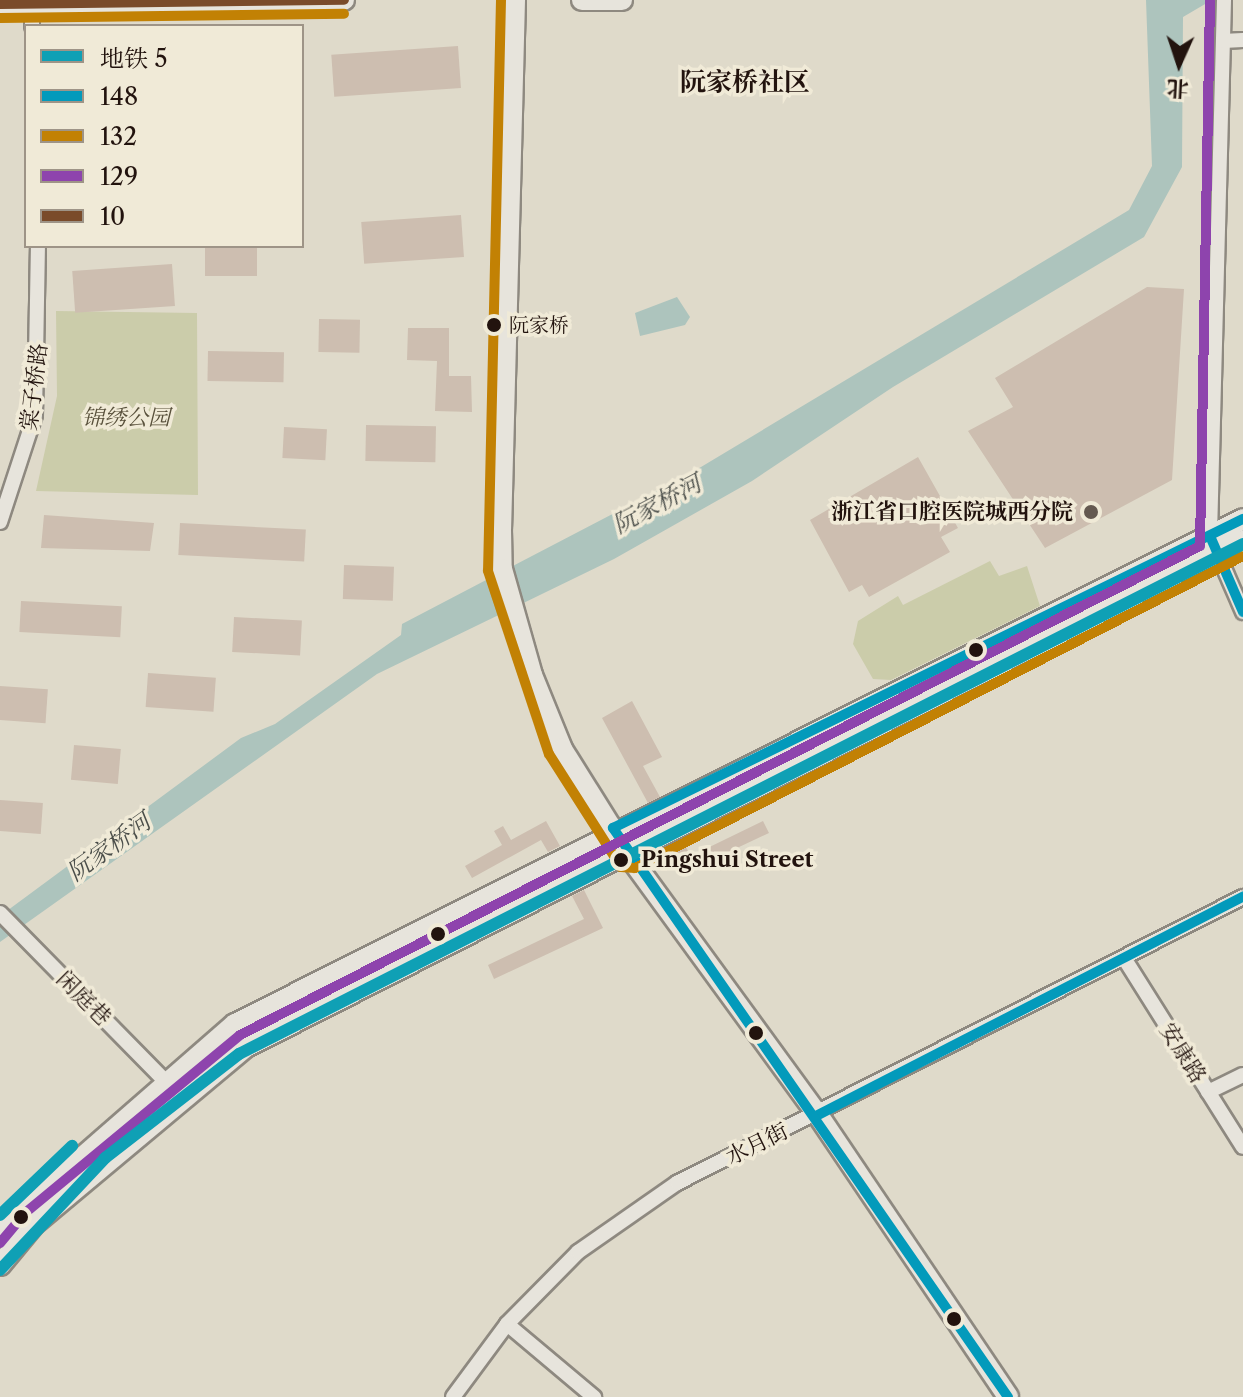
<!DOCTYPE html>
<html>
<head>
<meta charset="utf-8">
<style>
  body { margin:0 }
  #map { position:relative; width:1243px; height:1397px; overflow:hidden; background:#dfdaca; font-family:"Libre Caslon Text","Noto Serif SC",serif }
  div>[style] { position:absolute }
  .green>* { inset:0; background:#cbccaa }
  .water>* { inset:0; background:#adc4bd }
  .building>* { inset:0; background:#cdbeb0; transform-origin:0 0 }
  .roads { filter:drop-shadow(2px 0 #8e8980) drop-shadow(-2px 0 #8e8980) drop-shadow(0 2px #8e8980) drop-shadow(0 -2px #8e8980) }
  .street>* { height:14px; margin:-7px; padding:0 7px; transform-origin:7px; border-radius:7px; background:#e7e4dc }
  .secondary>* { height:20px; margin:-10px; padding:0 10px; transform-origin:10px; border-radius:10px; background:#e7e4dc }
  .bus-1>* { height:10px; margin:-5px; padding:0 5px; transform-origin:5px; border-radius:5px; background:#039abb }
  .bus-2>* { height:10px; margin:-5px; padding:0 5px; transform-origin:5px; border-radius:5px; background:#c28104 }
  .bus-3>* { height:10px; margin:-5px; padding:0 5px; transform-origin:5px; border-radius:5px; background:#8e44ad }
  .bus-4>* { height:10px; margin:-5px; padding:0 5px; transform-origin:5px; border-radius:5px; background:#7a4b2a }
  .metro-1>* { height:12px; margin:-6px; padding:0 6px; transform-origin:6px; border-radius:6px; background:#0fa0b5 }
  .dots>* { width:22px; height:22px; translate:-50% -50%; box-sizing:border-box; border:4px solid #f0ead7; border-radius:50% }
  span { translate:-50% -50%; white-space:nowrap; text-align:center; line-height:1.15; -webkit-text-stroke:7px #f0ead7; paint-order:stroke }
  .bus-label { font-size:20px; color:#22130e }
  .left { translate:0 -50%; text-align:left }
  .street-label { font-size:22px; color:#22130e }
  .park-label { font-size:22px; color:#58503b; font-style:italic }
  .poi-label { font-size:22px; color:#22130e; font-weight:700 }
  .right { translate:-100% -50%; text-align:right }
  .stop-label { font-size:22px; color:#22130e; font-weight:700 }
  .water-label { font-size:24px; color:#4b4e4a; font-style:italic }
  .quarter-label { font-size:26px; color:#22130e; font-weight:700 }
  .legend { position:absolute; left:24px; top:24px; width:280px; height:224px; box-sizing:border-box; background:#f0ead7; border:2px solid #9e9487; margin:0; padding:10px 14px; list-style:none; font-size:24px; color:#22130e }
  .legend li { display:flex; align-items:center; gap:16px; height:40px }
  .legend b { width:40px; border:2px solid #9e9487 }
  .north { position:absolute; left:1139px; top:24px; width:80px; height:80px; -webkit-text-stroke:6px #f0ead7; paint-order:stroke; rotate:183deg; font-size:22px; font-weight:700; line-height:32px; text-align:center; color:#22130e }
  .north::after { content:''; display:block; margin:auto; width:28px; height:36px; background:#22130e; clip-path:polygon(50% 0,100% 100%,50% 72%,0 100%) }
</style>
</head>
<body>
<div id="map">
  <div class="green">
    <i style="clip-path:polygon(56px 311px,197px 313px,198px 495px,36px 491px,57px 396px)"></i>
    <i style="clip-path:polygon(990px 561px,999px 576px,1027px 566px,1040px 606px,891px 680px,873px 679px,853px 644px,858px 621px,898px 596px,903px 605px)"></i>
  </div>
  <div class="water">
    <i style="clip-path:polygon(1146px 0,1212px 0,1183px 17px,1182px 167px,1144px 237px,893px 387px,752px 481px,614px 559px,377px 674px,0 942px,0 916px,241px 738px,275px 724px,401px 635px,402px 624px,691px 473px,1129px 210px,1152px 166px)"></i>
    <i style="clip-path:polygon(677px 297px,690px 317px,685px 325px,640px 336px,635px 313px)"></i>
  </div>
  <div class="building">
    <i style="left:458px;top:46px;width:42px;height:127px;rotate:86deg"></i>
    <i style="left:461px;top:215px;width:42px;height:100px;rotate:86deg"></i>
    <i style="left:205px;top:246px;width:52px;height:30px"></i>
    <i style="left:172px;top:264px;width:42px;height:100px;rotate:86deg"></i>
    <i style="clip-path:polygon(1147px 287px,1184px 289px,1172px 480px,1045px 548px,968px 431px,1013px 407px,995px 378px)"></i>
    <i style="left:319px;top:319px;width:41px;height:33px;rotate:1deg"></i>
    <i style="clip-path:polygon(408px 328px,449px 328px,449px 376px,471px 376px,472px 412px,435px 411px,437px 361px,407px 360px)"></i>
    <i style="left:208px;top:351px;width:76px;height:30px;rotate:1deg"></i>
    <i style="left:366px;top:425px;width:70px;height:36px;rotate:1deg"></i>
    <i style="left:284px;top:427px;width:43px;height:31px;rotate:3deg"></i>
    <i style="clip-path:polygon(918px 457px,958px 528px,941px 537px,950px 552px,869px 597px,862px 585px,849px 592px,810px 520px)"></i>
    <i style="clip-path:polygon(44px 515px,154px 523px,150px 551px,41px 548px)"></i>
    <i style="left:180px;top:523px;width:126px;height:32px;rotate:3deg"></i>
    <i style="left:344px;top:565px;width:50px;height:34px;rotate:2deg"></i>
    <i style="left:21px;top:601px;width:101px;height:31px;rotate:3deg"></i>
    <i style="left:234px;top:617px;width:68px;height:35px;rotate:3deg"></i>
    <i style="left:148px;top:673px;width:68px;height:34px;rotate:4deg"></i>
    <i style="left:0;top:686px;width:48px;height:34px;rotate:4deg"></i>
    <i style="clip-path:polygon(632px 701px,662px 757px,643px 766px,660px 797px,648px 803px,602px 718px)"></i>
    <i style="left:74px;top:745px;width:47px;height:35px;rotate:5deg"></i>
    <i style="left:0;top:800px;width:43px;height:31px;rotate:4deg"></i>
    <i style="clip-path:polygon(546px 821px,560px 846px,548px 852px,541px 840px,472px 878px,465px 866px,502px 845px,494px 831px,503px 826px,511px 840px)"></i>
    <i style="clip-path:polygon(763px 821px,769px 833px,686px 872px,670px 846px,682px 840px,691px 856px)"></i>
    <i style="clip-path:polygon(584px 890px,603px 928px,494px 979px,488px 965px,584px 919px,572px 896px)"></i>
  </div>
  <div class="roads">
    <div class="street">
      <i style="left:31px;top:0;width:26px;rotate:88deg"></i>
      <i style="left:1224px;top:0;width:536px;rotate:91.5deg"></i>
      <i style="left:1210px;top:536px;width:83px;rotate:66.5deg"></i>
      <i style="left:1223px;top:41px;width:20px;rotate:-3deg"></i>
      <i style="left:0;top:522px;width:113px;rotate:-71.9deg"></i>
      <i style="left:35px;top:415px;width:169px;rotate:-89deg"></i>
      <i style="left:0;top:913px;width:238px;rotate:45.5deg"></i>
      <i style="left:1124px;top:958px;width:223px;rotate:57.8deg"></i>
      <i style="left:1208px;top:1092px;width:39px;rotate:-26deg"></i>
      <i style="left:507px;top:1324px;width:114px;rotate:40deg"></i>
      <i style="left:453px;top:1397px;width:91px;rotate:-53.5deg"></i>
      <i style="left:507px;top:1324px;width:101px;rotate:-45.4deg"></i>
      <i style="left:578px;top:1252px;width:121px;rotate:-34.9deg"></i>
      <i style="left:677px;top:1183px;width:634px;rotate:-26.81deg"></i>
    </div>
    <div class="secondary">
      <i style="left:515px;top:0;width:530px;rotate:91.51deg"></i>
      <i style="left:501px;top:530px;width:39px;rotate:89deg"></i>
      <i style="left:502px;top:569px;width:110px;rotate:74.2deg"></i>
      <i style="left:532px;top:675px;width:80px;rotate:67.9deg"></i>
      <i style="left:562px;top:749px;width:126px;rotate:57.9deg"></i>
      <i style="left:629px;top:856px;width:321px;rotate:53.9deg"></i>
      <i style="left:818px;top:1115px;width:340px;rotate:56deg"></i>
      <i style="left:582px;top:0;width:40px"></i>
      <i style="left:0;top:4px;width:344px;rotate:-0.7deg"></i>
      <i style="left:0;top:1229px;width:312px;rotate:-41.1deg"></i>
      <i style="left:235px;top:1024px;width:1127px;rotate:-26.61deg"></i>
      <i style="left:0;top:1265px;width:53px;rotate:-50.3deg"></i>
      <i style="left:34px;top:1224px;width:276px;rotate:-39.9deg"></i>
      <i style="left:246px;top:1047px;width:1119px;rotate:-26.95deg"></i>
    </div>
  </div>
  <div class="bus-1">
    <i style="left:1210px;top:536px;width:83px;rotate:66.5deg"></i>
    <i style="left:818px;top:1115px;width:478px;rotate:-27.2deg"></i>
    <i style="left:1008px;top:1397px;width:693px;rotate:-124.77deg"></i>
    <i style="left:613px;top:828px;width:702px;rotate:-26.13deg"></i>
  </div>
  <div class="bus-2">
    <i style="left:501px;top:0;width:571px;rotate:91.3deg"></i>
    <i style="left:488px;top:571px;width:193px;rotate:71.6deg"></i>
    <i style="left:549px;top:754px;width:134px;rotate:57.5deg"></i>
    <i style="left:621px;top:867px;width:14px;rotate:4deg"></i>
    <i style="left:635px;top:868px;width:683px;rotate:-27.16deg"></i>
    <i style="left:0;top:18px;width:344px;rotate:-0.7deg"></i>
  </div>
  <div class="bus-3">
    <i style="left:0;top:1243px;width:39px;rotate:-50deg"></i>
    <i style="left:25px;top:1213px;width:279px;rotate:-39.6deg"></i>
    <i style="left:240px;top:1035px;width:1077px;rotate:-26.99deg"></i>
    <i style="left:1200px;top:546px;width:546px;rotate:-88.95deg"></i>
  </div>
  <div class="bus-4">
    <i style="left:0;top:4px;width:344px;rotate:-0.7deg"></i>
  </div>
  <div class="metro-1">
    <i style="left:0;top:1215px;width:100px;rotate:-43.8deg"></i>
    <i style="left:0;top:1270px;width:154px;rotate:-46.8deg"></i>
    <i style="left:105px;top:1158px;width:170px;rotate:-37.8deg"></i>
    <i style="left:239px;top:1054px;width:1126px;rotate:-26.93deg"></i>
  </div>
  <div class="dots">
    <i style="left:494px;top:325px;background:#22130e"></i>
    <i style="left:1091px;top:512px;background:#645950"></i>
    <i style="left:976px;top:650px;background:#22130e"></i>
    <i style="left:621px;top:860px;background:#22130e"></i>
    <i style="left:438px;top:934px;background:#22130e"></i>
    <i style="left:756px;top:1033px;background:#22130e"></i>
    <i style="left:21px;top:1217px;background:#22130e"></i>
    <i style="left:954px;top:1319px;background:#22130e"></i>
  </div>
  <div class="bus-label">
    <span class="left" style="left:509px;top:325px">阮家桥</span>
  </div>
  <div class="street-label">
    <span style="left:34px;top:387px;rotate:-83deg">棠子桥路</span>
    <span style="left:84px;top:998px;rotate:45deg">闲庭巷</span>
    <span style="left:1183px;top:1053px;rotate:58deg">安康路</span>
    <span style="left:757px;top:1144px;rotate:-26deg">水月街</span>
  </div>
  <div class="park-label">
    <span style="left:126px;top:418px">锦绣公园</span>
  </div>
  <div class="poi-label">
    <span class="right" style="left:1073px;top:512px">浙江省口腔医院城西分院</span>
  </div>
  <div class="stop-label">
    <span class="left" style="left:641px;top:860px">Pingshui Street</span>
  </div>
  <div class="water-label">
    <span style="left:657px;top:504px;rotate:-28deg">阮家桥河</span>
    <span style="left:109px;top:847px;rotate:-36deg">阮家桥河</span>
  </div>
  <div class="quarter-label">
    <span style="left:745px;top:83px">阮家桥社区</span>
  </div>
  <ul class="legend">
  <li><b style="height:10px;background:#0fa0b5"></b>地铁 5</li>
  <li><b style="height:10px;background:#039abb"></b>148</li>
  <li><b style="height:10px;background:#c28104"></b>132</li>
  <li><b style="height:10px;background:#8e44ad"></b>129</li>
  <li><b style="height:10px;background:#7a4b2a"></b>10</li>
  </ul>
  <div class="north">北</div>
</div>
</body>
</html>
